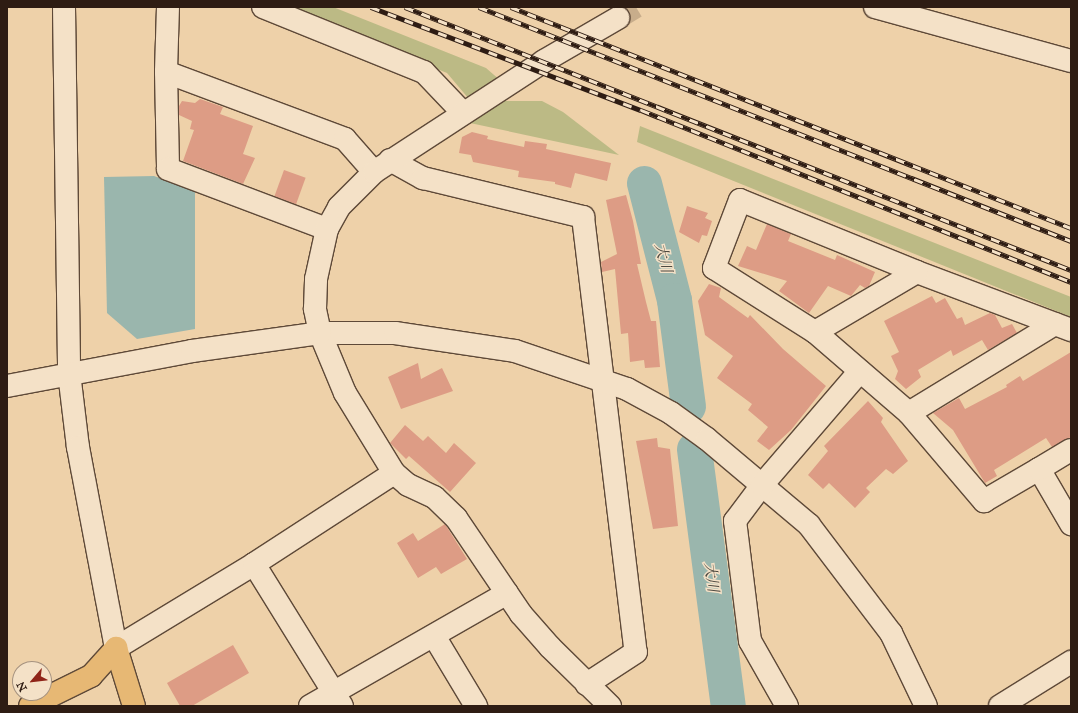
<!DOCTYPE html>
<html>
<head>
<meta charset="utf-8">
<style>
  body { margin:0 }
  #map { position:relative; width:1078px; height:713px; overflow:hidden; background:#eed1a9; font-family:"IM FELL Great Primer","Noto Serif JP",serif }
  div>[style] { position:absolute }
  .green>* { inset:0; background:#bcba85 }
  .water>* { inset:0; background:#9ab6ad }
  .river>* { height:35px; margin:-17.5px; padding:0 17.5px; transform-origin:17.5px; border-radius:17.5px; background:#9ab6ad }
  .building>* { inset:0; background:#dd9c85; transform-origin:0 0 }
  .minor-tunnel>* { height:22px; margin-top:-11px; transform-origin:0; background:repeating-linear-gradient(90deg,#c8ad8b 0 22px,transparent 0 33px) }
  .roads { filter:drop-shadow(1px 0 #5e4938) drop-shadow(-1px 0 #5e4938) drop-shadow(0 1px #5e4938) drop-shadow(0 -1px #5e4938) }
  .minor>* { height:22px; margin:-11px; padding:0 11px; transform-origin:11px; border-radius:11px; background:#f4e1c7 }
  .major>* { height:22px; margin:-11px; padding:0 11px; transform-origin:11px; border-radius:11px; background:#e7b874 }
  .rail>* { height:4.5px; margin-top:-2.25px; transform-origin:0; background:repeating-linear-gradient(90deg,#f4e1c7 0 9px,#2e1c13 0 18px); box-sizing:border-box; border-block:1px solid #2e1c13 }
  span { translate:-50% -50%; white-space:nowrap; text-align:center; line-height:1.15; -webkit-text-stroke:3px #f4e1c7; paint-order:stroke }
  .water-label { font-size:15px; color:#4e4a41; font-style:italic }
  .frame { position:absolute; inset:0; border:8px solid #2e1c13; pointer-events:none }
  .north { position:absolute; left:12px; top:661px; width:40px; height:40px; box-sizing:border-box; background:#f4e1c7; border:1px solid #a5927f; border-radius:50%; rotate:242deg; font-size:11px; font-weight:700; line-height:16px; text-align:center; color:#2e1c13 }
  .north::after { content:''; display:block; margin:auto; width:14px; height:18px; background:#8f2418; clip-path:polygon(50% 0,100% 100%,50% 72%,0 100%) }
</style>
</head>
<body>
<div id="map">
  <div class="green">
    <i style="clip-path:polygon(284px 7px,333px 7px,486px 68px,501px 81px,469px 99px,447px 73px)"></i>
    <i style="clip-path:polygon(502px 101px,542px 101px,563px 112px,619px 155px,470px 123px)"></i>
    <i style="clip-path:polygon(640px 126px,1071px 297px,1071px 317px,637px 142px)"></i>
  </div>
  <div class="water">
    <i style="clip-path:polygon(154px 176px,195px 191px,195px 329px,137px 339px,107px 313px,104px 177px)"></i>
  </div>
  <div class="river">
    <i style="left:644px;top:183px;width:121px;rotate:75.6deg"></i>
    <i style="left:674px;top:300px;width:107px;rotate:82.5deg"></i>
    <i style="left:694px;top:449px;width:259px;rotate:82.5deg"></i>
  </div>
  <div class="building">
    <i style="clip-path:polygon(200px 99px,223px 107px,220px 114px,253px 126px,243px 154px,255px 158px,243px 184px,183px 161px,194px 130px,190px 129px,192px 121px,179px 115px,179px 106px,182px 101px,195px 103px)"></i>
    <i style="clip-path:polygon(472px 132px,488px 136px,487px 139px,524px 147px,525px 141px,547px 144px,546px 149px,611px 163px,607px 181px,575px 173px,571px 188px,555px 184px,555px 182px,518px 177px,519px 171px,473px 162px,471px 155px,459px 153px,462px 137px)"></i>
    <i style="left:284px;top:170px;width:23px;height:28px;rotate:20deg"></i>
    <i style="clip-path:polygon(626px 195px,633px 221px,641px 264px,637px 264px,646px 302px,651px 321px,656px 321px,660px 367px,645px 368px,644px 360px,630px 362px,628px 333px,621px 334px,615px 269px,602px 272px,601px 262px,617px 254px,606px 200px)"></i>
    <i style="clip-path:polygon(687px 206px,708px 213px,705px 218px,712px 221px,707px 236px,702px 235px,699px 243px,679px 232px)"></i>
    <i style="clip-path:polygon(767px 224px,791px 234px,788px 241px,835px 260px,837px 255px,875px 272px,869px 286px,865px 288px,860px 285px,851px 296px,828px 286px,809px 313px,779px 291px,787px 281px,738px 266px,747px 246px,756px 250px)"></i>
    <i style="clip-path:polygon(709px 284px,721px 288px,719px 297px,748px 318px,750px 315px,783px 349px,826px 386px,791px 430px,769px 450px,757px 441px,768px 427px,748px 410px,752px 404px,717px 378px,733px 356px,705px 335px,698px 301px)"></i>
    <i style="clip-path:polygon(932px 296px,936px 303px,945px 298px,957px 319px,962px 317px,965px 325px,990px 313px,995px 315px,1002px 328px,1012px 324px,1017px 333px,988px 350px,982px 340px,953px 356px,951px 350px,918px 370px,921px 377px,906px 389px,895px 379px,898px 371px,891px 356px,899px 352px,884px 321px)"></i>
    <i style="clip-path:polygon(1071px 352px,1071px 437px,1052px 447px,1046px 438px,994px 470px,997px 476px,985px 483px,953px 430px,933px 413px,959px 398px,965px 409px,1007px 387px,1006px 385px,1020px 376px,1023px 381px)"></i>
    <i style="clip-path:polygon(418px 363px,421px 379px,442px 368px,453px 391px,401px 409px,388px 377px)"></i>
    <i style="clip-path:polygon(868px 401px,883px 418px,881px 422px,908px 461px,893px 474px,886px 469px,866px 488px,870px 492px,855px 508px,829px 483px,823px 489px,808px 475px,828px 451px,824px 446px)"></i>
    <i style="clip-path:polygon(405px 425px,423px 441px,428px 436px,446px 453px,454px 443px,476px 463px,450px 492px,409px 456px,406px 459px,390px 443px)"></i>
    <i style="clip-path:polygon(657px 438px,658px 447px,670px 449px,678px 526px,653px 529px,636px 441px)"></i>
    <i style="clip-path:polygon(445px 524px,467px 559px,441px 574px,436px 567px,418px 578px,397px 543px,413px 533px,418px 541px)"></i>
    <i style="clip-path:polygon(233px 645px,249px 673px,192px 706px,180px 706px,167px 683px)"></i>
  </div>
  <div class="minor-tunnel">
    <i style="left:618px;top:18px;width:21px;rotate:-31deg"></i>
  </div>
  <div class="roads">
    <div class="minor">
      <i style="left:64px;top:7px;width:366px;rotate:89.2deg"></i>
      <i style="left:69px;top:373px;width:75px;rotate:83.1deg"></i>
      <i style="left:78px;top:447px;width:205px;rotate:79.3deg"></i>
      <i style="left:116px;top:648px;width:162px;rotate:-31.3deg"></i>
      <i style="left:254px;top:564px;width:167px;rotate:-33deg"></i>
      <i style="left:168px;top:7px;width:65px;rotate:91.8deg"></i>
      <i style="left:166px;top:72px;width:97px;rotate:88.8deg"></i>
      <i style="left:168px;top:169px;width:170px;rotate:20.7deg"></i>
      <i style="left:263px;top:7px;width:174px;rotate:22deg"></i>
      <i style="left:424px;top:72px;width:57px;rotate:46.4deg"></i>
      <i style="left:875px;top:7px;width:203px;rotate:15.4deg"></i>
      <i style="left:166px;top:72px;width:191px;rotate:20.5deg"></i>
      <i style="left:345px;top:139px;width:44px;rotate:48.7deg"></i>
      <i style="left:390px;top:160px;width:38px;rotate:29deg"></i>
      <i style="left:423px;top:178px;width:165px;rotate:13.7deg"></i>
      <i style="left:583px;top:217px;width:438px;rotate:83.1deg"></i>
      <i style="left:636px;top:652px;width:59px;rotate:146.9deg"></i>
      <i style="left:1071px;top:330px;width:165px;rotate:-159.4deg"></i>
      <i style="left:917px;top:272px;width:191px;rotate:-157.9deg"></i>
      <i style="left:740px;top:200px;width:73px;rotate:110.9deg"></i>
      <i style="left:714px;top:268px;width:120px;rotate:32.4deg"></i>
      <i style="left:815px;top:332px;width:124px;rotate:40.8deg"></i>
      <i style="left:909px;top:413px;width:116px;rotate:49.6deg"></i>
      <i style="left:984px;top:501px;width:64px;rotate:-30.2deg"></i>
      <i style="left:1039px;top:469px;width:64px;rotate:59.8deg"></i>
      <i style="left:815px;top:332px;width:118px;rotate:-30.5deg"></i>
      <i style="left:7px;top:386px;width:188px;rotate:-10.7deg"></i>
      <i style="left:192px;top:351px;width:129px;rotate:-8deg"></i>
      <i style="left:320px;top:333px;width:75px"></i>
      <i style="left:395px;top:333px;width:121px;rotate:8.5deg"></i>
      <i style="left:515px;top:351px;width:118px;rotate:18.7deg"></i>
      <i style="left:627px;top:389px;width:50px;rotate:28.6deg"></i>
      <i style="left:671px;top:413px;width:44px;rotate:35.8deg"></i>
      <i style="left:707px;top:439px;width:133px;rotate:40.1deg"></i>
      <i style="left:809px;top:525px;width:136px;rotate:52.8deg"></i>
      <i style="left:891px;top:633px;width:81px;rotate:64.4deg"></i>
      <i style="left:909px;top:413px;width:171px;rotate:-31.4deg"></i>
      <i style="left:1039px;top:469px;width:37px;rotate:-31deg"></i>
      <i style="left:254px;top:564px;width:167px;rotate:58.2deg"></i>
      <i style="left:434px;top:636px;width:82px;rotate:59deg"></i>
      <i style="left:310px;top:706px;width:227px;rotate:-29.8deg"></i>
      <i style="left:610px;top:706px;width:84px;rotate:-135.5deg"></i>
      <i style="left:550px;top:647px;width:44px;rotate:-131.3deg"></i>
      <i style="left:521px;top:614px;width:116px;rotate:-124.1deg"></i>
      <i style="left:456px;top:518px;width:30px;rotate:-136deg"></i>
      <i style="left:434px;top:497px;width:29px;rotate:-155deg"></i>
      <i style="left:408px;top:485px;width:18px;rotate:-139deg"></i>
      <i style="left:394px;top:473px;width:94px;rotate:-121.5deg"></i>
      <i style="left:345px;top:393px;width:65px;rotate:-112.6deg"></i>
      <i style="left:320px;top:333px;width:25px;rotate:-102deg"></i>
      <i style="left:315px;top:309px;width:30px;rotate:-88deg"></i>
      <i style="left:316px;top:279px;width:51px;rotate:-77.6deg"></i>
      <i style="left:327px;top:229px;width:25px;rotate:-61deg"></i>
      <i style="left:339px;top:207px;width:49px;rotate:-45deg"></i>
      <i style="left:374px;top:172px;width:203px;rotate:-33.1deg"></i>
      <i style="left:544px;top:61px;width:86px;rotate:-30.2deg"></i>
      <i style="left:787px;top:706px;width:75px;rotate:-119.6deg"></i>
      <i style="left:750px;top:641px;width:121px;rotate:-97.1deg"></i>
      <i style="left:735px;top:521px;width:45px;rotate:-53.1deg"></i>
      <i style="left:762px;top:485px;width:150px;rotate:-49.3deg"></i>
      <i style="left:1000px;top:706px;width:84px;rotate:-31.8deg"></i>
    </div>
    <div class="major">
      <i style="left:116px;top:648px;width:61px;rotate:72.8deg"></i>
      <i style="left:30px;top:706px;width:68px;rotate:-26.2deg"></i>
      <i style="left:91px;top:676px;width:38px;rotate:-48deg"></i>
    </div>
  </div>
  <div class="rail">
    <i style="left:371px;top:7px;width:289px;rotate:20.9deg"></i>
    <i style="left:641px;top:110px;width:463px;rotate:21.8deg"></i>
    <i style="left:405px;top:7px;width:716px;rotate:21.55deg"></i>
    <i style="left:479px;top:7px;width:637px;rotate:21.57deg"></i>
    <i style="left:511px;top:7px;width:602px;rotate:21.54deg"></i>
  </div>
  <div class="water-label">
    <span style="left:663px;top:258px;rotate:76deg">大川</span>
    <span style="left:711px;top:577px;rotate:83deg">大川</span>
  </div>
  <div class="frame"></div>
  <div class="north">N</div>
</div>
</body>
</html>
